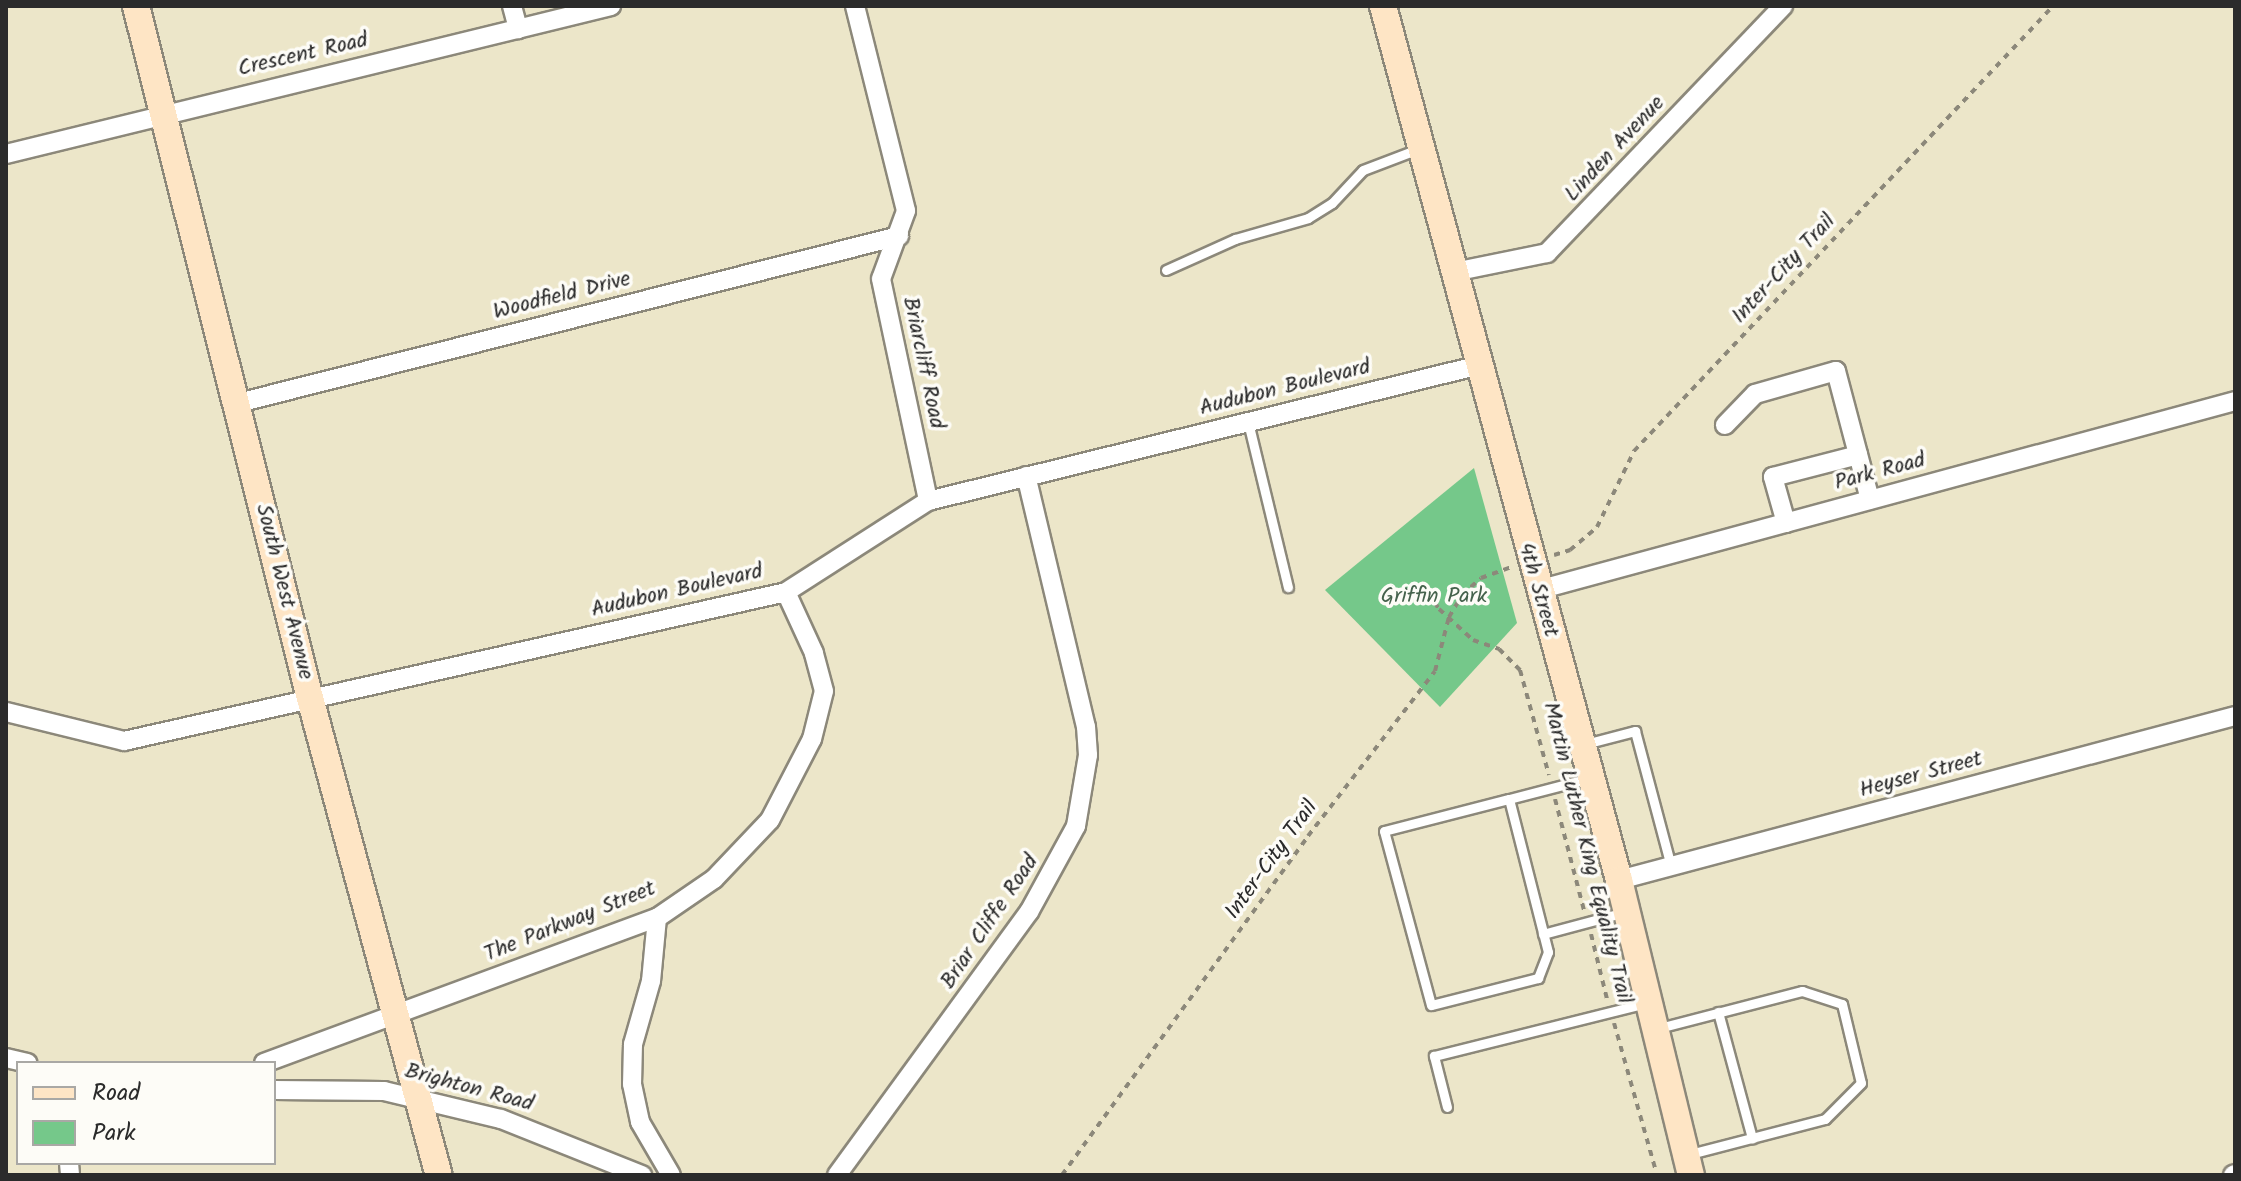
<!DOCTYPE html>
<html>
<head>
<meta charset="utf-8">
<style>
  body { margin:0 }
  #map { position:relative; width:2241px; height:1181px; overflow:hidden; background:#ece6c9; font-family:Kalam,sans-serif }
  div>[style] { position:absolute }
  .green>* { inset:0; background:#75c88a }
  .path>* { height:4px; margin-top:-2px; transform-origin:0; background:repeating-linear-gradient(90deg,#8c887a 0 6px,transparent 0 12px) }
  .roads { filter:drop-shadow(2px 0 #8c887a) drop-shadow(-2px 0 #8c887a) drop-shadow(0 2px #8c887a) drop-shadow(0 -2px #8c887a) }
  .lane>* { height:9px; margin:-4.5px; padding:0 4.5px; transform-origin:4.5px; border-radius:4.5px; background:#fff }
  .street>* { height:18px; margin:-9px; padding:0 9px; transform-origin:9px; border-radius:9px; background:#fff }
  .secondary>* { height:26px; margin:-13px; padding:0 13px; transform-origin:13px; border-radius:13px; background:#fee5c5 }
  span { translate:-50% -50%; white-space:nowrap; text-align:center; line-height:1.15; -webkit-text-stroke:7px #fdfcf7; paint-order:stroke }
  .street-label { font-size:22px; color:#2b2b2b }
  .park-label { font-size:22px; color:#45624c }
  .frame { position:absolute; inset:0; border:8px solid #2b2b2b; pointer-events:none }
  .legend { position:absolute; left:16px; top:1061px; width:260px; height:104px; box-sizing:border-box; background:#fdfcf7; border:2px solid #a9a8a5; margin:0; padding:10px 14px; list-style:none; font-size:24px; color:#2b2b2b }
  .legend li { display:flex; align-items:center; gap:16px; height:40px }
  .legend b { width:40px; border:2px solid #a9a8a5 }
</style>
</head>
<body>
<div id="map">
  <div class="green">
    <i style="clip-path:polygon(1474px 468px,1517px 623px,1440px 707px,1325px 590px)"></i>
  </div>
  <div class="path">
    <i style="left:1554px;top:555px;width:17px;rotate:-17deg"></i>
    <i style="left:1570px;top:550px;width:35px;rotate:-40deg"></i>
    <i style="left:1597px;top:527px;width:85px;rotate:-64deg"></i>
    <i style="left:1634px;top:451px;width:611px;rotate:-46.72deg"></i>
    <i style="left:1422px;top:582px;width:32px;rotate:58deg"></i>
    <i style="left:1439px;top:609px;width:46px;rotate:42.4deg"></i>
    <i style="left:1473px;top:640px;width:28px;rotate:19deg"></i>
    <i style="left:1499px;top:649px;width:30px;rotate:45deg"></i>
    <i style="left:1520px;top:670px;width:109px;rotate:74.6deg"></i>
    <i style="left:1555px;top:799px;width:115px;rotate:75.4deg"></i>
    <i style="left:1591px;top:934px;width:67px;rotate:76.2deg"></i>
    <i style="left:1614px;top:1023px;width:158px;rotate:74.2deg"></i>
    <i style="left:1062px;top:1175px;width:419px;rotate:-54deg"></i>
    <i style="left:1308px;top:836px;width:208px;rotate:-52.4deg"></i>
    <i style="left:1435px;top:671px;width:56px;rotate:-75.5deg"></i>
    <i style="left:1449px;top:617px;width:26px;rotate:-59deg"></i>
    <i style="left:1462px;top:595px;width:25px;rotate:-42deg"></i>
    <i style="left:1481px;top:578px;width:32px;rotate:-20deg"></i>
  </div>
  <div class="roads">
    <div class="lane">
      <i style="left:1166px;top:270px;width:76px;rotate:-24.2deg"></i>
      <i style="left:1235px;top:239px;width:76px;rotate:-16deg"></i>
      <i style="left:1308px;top:218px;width:28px;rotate:-32deg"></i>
      <i style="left:1332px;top:203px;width:45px;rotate:-46.8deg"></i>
      <i style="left:1363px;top:170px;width:59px;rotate:-20.9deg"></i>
      <i style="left:1248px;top:422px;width:170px;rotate:76.4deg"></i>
      <i style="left:1585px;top:744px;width:52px;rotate:-14.6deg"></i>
      <i style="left:1635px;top:731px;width:140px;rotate:75.1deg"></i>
      <i style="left:1509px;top:799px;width:158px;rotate:75.7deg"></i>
      <i style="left:1548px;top:952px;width:28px;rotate:111deg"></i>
      <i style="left:1538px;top:978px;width:110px;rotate:165.8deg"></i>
      <i style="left:1431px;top:1005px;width:180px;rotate:-105.1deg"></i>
      <i style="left:1384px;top:831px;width:129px;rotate:-14.4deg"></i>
      <i style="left:1509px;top:799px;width:84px;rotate:-14.5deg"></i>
      <i style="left:1543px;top:934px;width:85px;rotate:-15deg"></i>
      <i style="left:1718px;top:1012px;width:131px;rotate:74.9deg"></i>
      <i style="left:1659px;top:1028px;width:148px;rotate:-14.5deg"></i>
      <i style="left:1802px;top:991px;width:42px;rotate:18deg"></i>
      <i style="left:1842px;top:1004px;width:81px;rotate:76.5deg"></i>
      <i style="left:1861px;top:1083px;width:51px;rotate:135deg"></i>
      <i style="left:1825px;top:1119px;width:139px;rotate:165.5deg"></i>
      <i style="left:1447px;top:1107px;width:53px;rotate:-104.3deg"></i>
      <i style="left:1434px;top:1056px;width:219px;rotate:-14deg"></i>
    </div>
    <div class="street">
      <i style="left:512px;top:6px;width:24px;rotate:75deg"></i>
      <i style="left:855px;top:6px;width:211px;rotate:76deg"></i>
      <i style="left:906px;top:211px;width:72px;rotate:110.2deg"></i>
      <i style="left:881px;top:279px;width:227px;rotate:78deg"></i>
      <i style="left:6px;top:154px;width:623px;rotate:-13.75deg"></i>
      <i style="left:1454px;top:272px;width:95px;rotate:-11.5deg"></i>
      <i style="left:1547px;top:253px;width:342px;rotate:-46.3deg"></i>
      <i style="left:238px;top:403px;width:682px;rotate:-14.18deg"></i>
      <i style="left:1725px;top:425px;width:43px;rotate:-45.9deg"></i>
      <i style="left:1755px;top:394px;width:84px;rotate:-15.9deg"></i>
      <i style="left:1836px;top:371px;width:133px;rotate:75.2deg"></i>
      <i style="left:1786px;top:523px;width:48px;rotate:-105.8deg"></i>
      <i style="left:1773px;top:477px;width:88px;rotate:-14.5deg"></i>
      <i style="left:1538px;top:590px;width:722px;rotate:-15.17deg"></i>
      <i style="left:6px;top:712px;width:122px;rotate:13.8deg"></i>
      <i style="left:124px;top:741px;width:679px;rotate:-12.68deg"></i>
      <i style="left:786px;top:592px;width:169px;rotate:-32.7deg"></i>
      <i style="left:928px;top:501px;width:564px;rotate:-13.84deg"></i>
      <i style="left:1619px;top:880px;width:637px;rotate:-14.91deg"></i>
      <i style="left:657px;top:918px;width:63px;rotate:95.4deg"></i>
      <i style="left:651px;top:981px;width:66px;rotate:105.9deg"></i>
      <i style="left:633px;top:1044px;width:40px;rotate:91.4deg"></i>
      <i style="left:632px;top:1084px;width:39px;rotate:78deg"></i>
      <i style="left:640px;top:1122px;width:61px;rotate:59.7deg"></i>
      <i style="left:6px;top:1058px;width:22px;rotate:13deg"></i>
      <i style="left:264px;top:1063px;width:419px;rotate:-20.3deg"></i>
      <i style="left:657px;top:918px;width:69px;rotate:-34.4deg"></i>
      <i style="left:714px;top:879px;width:81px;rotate:-46.5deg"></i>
      <i style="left:770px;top:820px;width:91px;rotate:-62.6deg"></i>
      <i style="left:812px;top:739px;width:49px;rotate:-76deg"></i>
      <i style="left:824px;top:691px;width:39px;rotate:-105deg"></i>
      <i style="left:814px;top:653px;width:67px;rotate:-114.7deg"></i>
      <i style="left:274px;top:1090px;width:110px;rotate:0.5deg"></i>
      <i style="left:384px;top:1091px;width:120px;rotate:13.5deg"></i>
      <i style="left:501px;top:1119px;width:152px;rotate:21.7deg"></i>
      <i style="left:69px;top:1163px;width:12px;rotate:85deg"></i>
      <i style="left:837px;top:1175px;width:326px;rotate:-53.9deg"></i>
      <i style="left:1029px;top:912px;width:98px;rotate:-61.3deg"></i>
      <i style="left:1076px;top:826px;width:72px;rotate:-80.4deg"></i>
      <i style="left:1088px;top:755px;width:28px;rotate:-94deg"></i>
      <i style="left:1086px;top:727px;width:258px;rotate:-103.4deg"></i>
      <i style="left:2233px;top:1175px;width:2px;rotate:-27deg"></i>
    </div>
    <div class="secondary">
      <i style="left:136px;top:6px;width:714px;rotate:75.89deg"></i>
      <i style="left:310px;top:698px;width:494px;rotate:74.9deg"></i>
      <i style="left:1383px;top:6px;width:905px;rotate:74.89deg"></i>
      <i style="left:1619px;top:880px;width:304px;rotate:76.3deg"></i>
    </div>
  </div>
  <div class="street-label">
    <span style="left:303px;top:55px;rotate:-13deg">Crescent Road</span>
    <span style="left:1615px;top:149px;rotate:-47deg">Linden Avenue</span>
    <span style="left:1784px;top:269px;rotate:-47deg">Inter-City Trail</span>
    <span style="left:562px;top:296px;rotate:-14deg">Woodfield Drive</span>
    <span style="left:923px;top:363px;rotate:78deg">Briarcliff Road</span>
    <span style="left:1285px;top:388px;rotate:-14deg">Audubon Boulevard</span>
    <span style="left:1880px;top:472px;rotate:-15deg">Park Road</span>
    <span style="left:1538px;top:590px;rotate:74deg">4th Street</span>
    <span style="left:677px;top:591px;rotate:-13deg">Audubon Boulevard</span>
    <span style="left:284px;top:592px;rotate:76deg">South West Avenue</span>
    <span style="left:1921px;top:775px;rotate:-15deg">Heyser Street</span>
    <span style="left:1587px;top:853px;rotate:76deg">Martin Luther King Equality Trail</span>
    <span style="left:1272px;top:860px;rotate:-54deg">Inter-City Trail</span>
    <span style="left:570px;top:922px;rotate:-22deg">The Parkway Street</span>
    <span style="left:990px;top:922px;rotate:-56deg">Briar Cliffe Road</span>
    <span style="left:469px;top:1088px;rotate:15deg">Brighton Road</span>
  </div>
  <div class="park-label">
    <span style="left:1434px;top:597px">Griffin Park</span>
  </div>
  <div class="frame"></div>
  <ul class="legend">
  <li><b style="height:10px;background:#fee5c5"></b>Road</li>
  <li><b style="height:22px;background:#75c88a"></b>Park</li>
  </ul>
</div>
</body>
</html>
